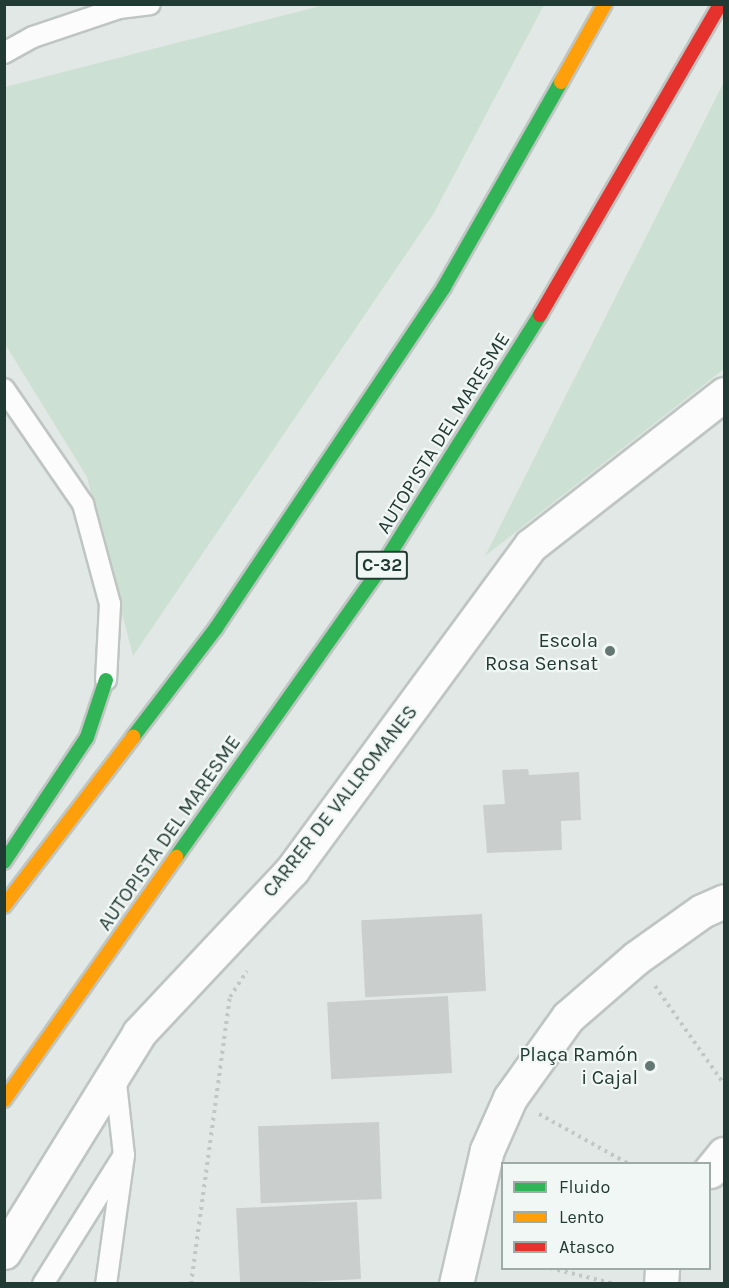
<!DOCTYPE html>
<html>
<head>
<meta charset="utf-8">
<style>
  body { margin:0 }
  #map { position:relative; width:729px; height:1288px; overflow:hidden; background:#e2e8e5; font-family:Karla,sans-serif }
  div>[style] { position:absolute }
  .green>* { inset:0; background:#cce1d3 }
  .building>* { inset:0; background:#cacfcd; transform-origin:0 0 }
  .path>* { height:4px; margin-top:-2px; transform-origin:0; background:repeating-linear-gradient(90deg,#c0c8c5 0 3px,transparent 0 7.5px) }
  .roads { filter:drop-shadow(2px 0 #bfc5c2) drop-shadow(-2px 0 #bfc5c2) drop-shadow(0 2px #bfc5c2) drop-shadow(0 -2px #bfc5c2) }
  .lane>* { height:20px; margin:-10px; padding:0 10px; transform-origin:10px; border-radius:10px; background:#fbfcfb }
  .street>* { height:33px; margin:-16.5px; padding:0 16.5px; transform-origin:16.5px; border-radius:16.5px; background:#fbfcfb }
  .fast>* { height:14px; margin:-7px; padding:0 7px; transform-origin:7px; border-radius:7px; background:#30b455 }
  .slow>* { height:14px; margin:-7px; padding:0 7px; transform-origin:7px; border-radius:7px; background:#ff9f0a }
  .jam>* { height:14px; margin:-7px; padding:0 7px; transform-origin:7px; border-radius:7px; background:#e5322d }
  .dots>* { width:16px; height:16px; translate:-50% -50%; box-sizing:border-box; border:3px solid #f1f7f4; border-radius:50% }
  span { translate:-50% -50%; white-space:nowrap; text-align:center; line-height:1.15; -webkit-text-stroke:4.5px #f1f7f4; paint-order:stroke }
  .shield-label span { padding:2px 4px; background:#f1f7f4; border:2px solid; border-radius:4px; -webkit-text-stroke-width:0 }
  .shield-label { font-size:18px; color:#223a34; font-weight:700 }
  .street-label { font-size:20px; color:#223a34 }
  .poi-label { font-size:20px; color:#223a34 }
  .right { translate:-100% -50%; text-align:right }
  .frame { position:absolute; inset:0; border:6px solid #223a34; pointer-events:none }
  .legend { position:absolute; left:501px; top:1162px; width:210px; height:108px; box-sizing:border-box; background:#f1f7f4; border:2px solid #9eaba7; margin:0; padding:8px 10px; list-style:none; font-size:18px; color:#223a34 }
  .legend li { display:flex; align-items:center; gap:12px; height:30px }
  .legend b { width:30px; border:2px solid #9eaba7 }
</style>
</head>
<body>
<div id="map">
  <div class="green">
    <i style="clip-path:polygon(324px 5px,544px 5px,434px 213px,133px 656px,87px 477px,5px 344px,5px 87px)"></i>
    <i style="clip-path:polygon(724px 82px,724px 369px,485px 556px)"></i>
  </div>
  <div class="building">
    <i style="clip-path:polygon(528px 769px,529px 775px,579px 772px,581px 820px,561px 821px,562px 850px,487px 853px,483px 805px,505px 804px,502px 770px)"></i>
    <i style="left:482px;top:914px;width:77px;height:121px;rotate:87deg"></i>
    <i style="left:448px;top:996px;width:77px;height:121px;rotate:87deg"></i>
    <i style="left:379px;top:1122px;width:77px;height:121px;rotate:88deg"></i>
    <i style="left:357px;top:1202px;width:77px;height:121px;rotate:87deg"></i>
  </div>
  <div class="path">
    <i style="left:655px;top:986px;width:120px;rotate:54.9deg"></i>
    <i style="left:539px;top:1114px;width:103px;rotate:29.1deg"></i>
    <i style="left:550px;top:1268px;width:67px;rotate:13.8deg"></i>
    <i style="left:191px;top:1284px;width:290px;rotate:-82.3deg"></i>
    <i style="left:230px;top:997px;width:31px;rotate:-57deg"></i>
  </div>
  <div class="roads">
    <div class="lane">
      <i style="left:4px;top:53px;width:33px;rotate:-29deg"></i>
      <i style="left:33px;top:37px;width:91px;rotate:-18.6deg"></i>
      <i style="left:119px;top:8px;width:31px;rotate:-7deg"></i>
      <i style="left:4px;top:389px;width:140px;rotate:55.5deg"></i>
      <i style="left:83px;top:504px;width:104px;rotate:74.9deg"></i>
      <i style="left:110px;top:604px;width:76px;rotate:93deg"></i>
      <i style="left:115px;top:1074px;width:81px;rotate:83.7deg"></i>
      <i style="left:43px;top:1284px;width:152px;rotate:-57.9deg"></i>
      <i style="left:124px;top:1155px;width:130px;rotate:97.9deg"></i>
    </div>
    <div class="street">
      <i style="left:710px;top:1171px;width:22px;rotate:-51deg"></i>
      <i style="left:4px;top:1252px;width:257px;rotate:-58.3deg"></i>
      <i style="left:139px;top:1033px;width:224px;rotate:-46.8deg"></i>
      <i style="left:292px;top:870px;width:403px;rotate:-53.7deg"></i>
      <i style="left:531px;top:545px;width:245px;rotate:-38deg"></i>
      <i style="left:456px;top:1284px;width:138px;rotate:-77deg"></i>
      <i style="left:487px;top:1150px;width:57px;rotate:-66.1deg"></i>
      <i style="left:510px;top:1098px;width:100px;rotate:-54.4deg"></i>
      <i style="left:568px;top:1017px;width:90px;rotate:-40.9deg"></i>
      <i style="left:636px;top:958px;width:81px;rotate:-35.5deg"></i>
      <i style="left:702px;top:911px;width:24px;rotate:-24deg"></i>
      <i style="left:661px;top:1284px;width:16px;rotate:-86deg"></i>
    </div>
    <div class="fast">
      <i style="left:133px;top:737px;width:137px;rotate:-52.7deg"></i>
      <i style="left:216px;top:628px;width:410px;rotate:-56.2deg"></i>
      <i style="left:444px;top:287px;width:236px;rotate:-60.3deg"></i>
      <i style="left:176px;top:857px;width:357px;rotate:-54.7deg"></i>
      <i style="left:382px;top:566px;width:297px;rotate:-57.8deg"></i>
      <i style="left:4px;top:862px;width:150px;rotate:-56.4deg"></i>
      <i style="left:87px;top:737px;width:60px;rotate:-71.6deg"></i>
    </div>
    <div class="slow">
      <i style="left:561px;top:82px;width:90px;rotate:-60.6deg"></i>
      <i style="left:4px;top:906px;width:213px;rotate:-52.6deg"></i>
      <i style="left:4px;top:1100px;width:298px;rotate:-54.7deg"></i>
    </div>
    <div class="jam">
      <i style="left:540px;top:315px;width:359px;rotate:-59.9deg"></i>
    </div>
  </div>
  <div class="dots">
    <i style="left:610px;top:651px;background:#657772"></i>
    <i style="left:650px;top:1066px;background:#657772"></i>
  </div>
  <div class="shield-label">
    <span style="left:382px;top:565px">C-32</span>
  </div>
  <div class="street-label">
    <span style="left:443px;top:433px;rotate:-58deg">AUTOPISTA DEL MARESME</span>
    <span style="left:340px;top:801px;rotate:-52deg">CARRER DE VALLROMANES</span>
    <span style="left:169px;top:833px;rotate:-55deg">AUTOPISTA DEL MARESME</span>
  </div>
  <div class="poi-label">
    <span class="right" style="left:598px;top:652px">Escola<br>Rosa Sensat</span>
    <span class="right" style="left:638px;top:1066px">Plaça Ramón<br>i Cajal</span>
  </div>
  <div class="frame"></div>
  <ul class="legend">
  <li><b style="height:8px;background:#30b455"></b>Fluido</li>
  <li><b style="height:8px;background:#ff9f0a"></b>Lento</li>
  <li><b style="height:8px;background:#e5322d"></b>Atasco</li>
  </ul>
</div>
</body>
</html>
